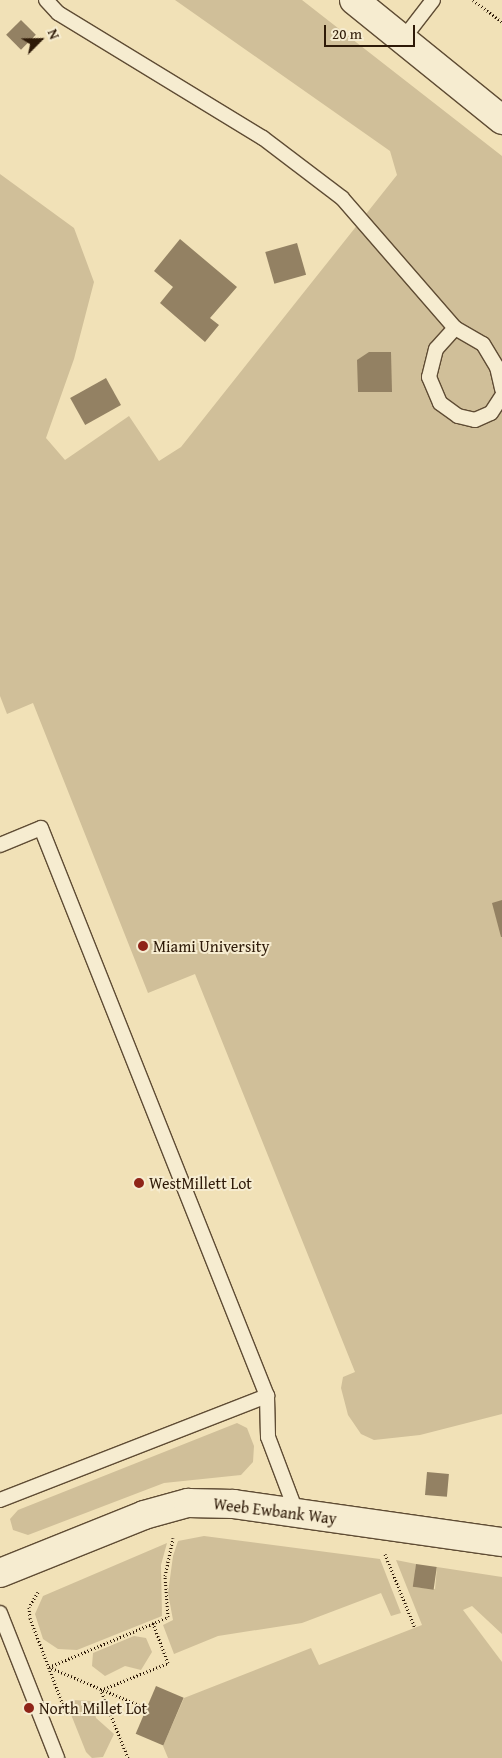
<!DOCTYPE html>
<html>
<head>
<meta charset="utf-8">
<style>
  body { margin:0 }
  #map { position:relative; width:502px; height:1758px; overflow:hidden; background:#f1e1b7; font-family:"Gentium Book Plus",serif }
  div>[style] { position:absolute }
  .green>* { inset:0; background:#d0bf99 }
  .building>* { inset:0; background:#938163; transform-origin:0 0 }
  .path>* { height:3px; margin-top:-1.5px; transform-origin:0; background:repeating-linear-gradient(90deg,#2e1a08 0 1px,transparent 0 3.5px) }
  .roads { filter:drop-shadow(1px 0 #5f4c34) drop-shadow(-1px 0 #5f4c34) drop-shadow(0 1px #5f4c34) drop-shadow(0 -1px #5f4c34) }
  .lane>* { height:14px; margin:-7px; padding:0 7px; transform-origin:7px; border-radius:7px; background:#f6ecd0 }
  .street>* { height:28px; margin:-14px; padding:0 14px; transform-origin:14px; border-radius:14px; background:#f6ecd0 }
  .secondary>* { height:28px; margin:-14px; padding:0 14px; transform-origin:14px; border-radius:14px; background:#f6ecd0 }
  .dots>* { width:14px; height:14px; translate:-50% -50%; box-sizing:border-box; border:2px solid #f6ecd0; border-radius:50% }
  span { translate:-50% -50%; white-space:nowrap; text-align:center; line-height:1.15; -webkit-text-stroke:4px #f6ecd0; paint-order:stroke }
  .poi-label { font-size:16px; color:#2e1a08 }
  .left { translate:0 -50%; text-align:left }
  .street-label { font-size:16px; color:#2e1a08 }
  .north { position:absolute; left:15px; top:15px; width:50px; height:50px; -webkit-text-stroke:4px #f6ecd0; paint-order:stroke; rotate:67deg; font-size:14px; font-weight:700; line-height:20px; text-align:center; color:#2e1a08 }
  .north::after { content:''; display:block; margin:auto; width:18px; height:22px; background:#2e1a08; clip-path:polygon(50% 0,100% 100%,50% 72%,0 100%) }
  .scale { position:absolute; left:324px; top:25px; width:91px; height:22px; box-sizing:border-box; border:2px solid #2e1a08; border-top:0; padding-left:6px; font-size:15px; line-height:18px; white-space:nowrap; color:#2e1a08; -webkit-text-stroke:4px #f6ecd0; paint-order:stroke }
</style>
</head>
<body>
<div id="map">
  <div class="green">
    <i style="clip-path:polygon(175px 0,302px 0,502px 156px,502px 1414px,420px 1435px,374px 1440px,361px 1434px,348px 1415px,341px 1388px,343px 1377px,355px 1372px,195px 974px,148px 993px,33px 703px,7px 714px,0 696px,0 174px,74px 228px,94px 282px,74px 359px,46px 438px,65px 460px,129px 416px,159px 461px,181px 447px,397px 175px,390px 151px)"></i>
    <i style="clip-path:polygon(237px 1423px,247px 1428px,254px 1446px,253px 1462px,241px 1475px,164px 1483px,28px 1535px,13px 1530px,10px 1519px,18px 1510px)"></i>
    <i style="clip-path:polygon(204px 1536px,380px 1559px,401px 1613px,391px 1616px,381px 1593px,302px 1623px,218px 1636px,174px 1654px,163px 1625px,173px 1620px,168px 1593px,173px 1556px,178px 1541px)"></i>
    <i style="clip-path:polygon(167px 1543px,161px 1565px,162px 1616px,77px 1650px,58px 1649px,43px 1639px,35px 1614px,43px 1596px)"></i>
    <i style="clip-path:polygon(396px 1560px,416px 1564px,414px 1587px,435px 1589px,437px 1567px,502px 1577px,502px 1634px,472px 1606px,463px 1610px,502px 1662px,502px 1758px,168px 1758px,163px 1746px,184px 1698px,311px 1648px,319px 1665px,422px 1625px)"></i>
    <i style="clip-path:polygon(134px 1636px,146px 1638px,152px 1652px,141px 1670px,125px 1666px,105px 1676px,92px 1666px,93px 1653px)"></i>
    <i style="clip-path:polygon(72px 1700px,92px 1701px,96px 1718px,114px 1734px,103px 1757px,92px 1758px,86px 1752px,68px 1707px)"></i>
  </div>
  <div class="building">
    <i style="left:21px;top:20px;width:21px;height:21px;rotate:45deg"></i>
    <i style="clip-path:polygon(180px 239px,237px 287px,210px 318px,219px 325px,205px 342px,160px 303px,173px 287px,154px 271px)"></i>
    <i style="left:297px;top:243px;width:33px;height:33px;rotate:74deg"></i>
    <i style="clip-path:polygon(369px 352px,391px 352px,392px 392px,358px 392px,357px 360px)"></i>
    <i style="left:106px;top:378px;width:31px;height:41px;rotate:61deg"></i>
    <i style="clip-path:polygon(502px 900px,502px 937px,501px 937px,492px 903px)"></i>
    <i style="left:427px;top:1472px;width:22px;height:23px;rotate:5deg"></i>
    <i style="left:416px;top:1564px;width:21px;height:23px;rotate:8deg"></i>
    <i style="left:156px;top:1686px;width:30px;height:52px;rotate:23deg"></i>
  </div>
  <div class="path">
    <i style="left:473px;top:0;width:36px;rotate:37deg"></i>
    <i style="left:385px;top:1554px;width:80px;rotate:67.9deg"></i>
    <i style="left:38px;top:1592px;width:17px;rotate:121deg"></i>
    <i style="left:29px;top:1607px;width:11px;rotate:85deg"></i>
    <i style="left:30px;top:1618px;width:102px;rotate:69.2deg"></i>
    <i style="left:146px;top:1708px;width:105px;rotate:-157.1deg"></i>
    <i style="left:49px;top:1667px;width:129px;rotate:-22.8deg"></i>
    <i style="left:168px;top:1617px;width:41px;rotate:-94.2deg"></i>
    <i style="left:165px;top:1576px;width:39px;rotate:-78deg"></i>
    <i style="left:128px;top:1758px;width:73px;rotate:-111.7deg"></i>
    <i style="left:101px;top:1690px;width:72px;rotate:-21.9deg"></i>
    <i style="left:168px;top:1663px;width:43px;rotate:-110.6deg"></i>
  </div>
  <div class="roads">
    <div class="lane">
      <i style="left:46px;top:0;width:18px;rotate:47deg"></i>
      <i style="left:58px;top:13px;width:240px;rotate:31.4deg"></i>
      <i style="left:263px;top:138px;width:99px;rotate:37.2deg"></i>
      <i style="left:342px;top:198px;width:172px;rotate:49deg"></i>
      <i style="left:455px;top:328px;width:32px;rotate:30deg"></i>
      <i style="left:483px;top:344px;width:27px;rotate:59deg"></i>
      <i style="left:497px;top:367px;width:23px;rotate:77deg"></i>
      <i style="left:403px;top:39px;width:49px;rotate:-52.4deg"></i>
      <i style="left:455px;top:328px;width:28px;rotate:132deg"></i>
      <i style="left:436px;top:349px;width:29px;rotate:104deg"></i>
      <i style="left:429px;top:377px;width:28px;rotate:67deg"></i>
      <i style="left:440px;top:403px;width:22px;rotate:36deg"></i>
      <i style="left:458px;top:416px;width:17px;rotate:13deg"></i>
      <i style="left:475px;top:420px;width:17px;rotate:-24deg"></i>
      <i style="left:491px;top:413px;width:20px;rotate:-57deg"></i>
      <i style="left:0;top:845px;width:44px;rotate:-22.5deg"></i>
      <i style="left:41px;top:828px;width:611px;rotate:68.3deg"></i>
      <i style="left:267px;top:1396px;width:41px;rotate:88.6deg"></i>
      <i style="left:268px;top:1437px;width:79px;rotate:69.3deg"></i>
      <i style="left:0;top:1500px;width:287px;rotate:-21.3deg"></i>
      <i style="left:0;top:1613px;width:156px;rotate:68.5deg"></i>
    </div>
    <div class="street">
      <i style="left:0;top:1573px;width:155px;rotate:-21.9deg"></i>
      <i style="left:144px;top:1515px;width:46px;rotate:-15.3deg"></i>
      <i style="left:188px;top:1503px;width:46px;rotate:1.2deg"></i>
      <i style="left:234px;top:1504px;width:271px;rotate:8.1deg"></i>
    </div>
    <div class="secondary">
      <i style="left:354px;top:0;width:191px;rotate:39deg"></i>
    </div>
  </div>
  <div class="dots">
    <i style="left:143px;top:946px;background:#8f2418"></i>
    <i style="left:139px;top:1183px;background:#8f2418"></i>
    <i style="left:29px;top:1708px;background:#8f2418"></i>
  </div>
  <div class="poi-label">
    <span class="left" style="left:153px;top:946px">Miami University</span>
    <span class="left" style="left:149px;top:1183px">WestMillett Lot</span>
    <span class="left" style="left:39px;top:1708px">North Millet Lot</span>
  </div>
  <div class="street-label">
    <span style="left:275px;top:1511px;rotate:7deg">Weeb Ewbank Way</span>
  </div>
  <div class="north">N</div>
  <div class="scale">20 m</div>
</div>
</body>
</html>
